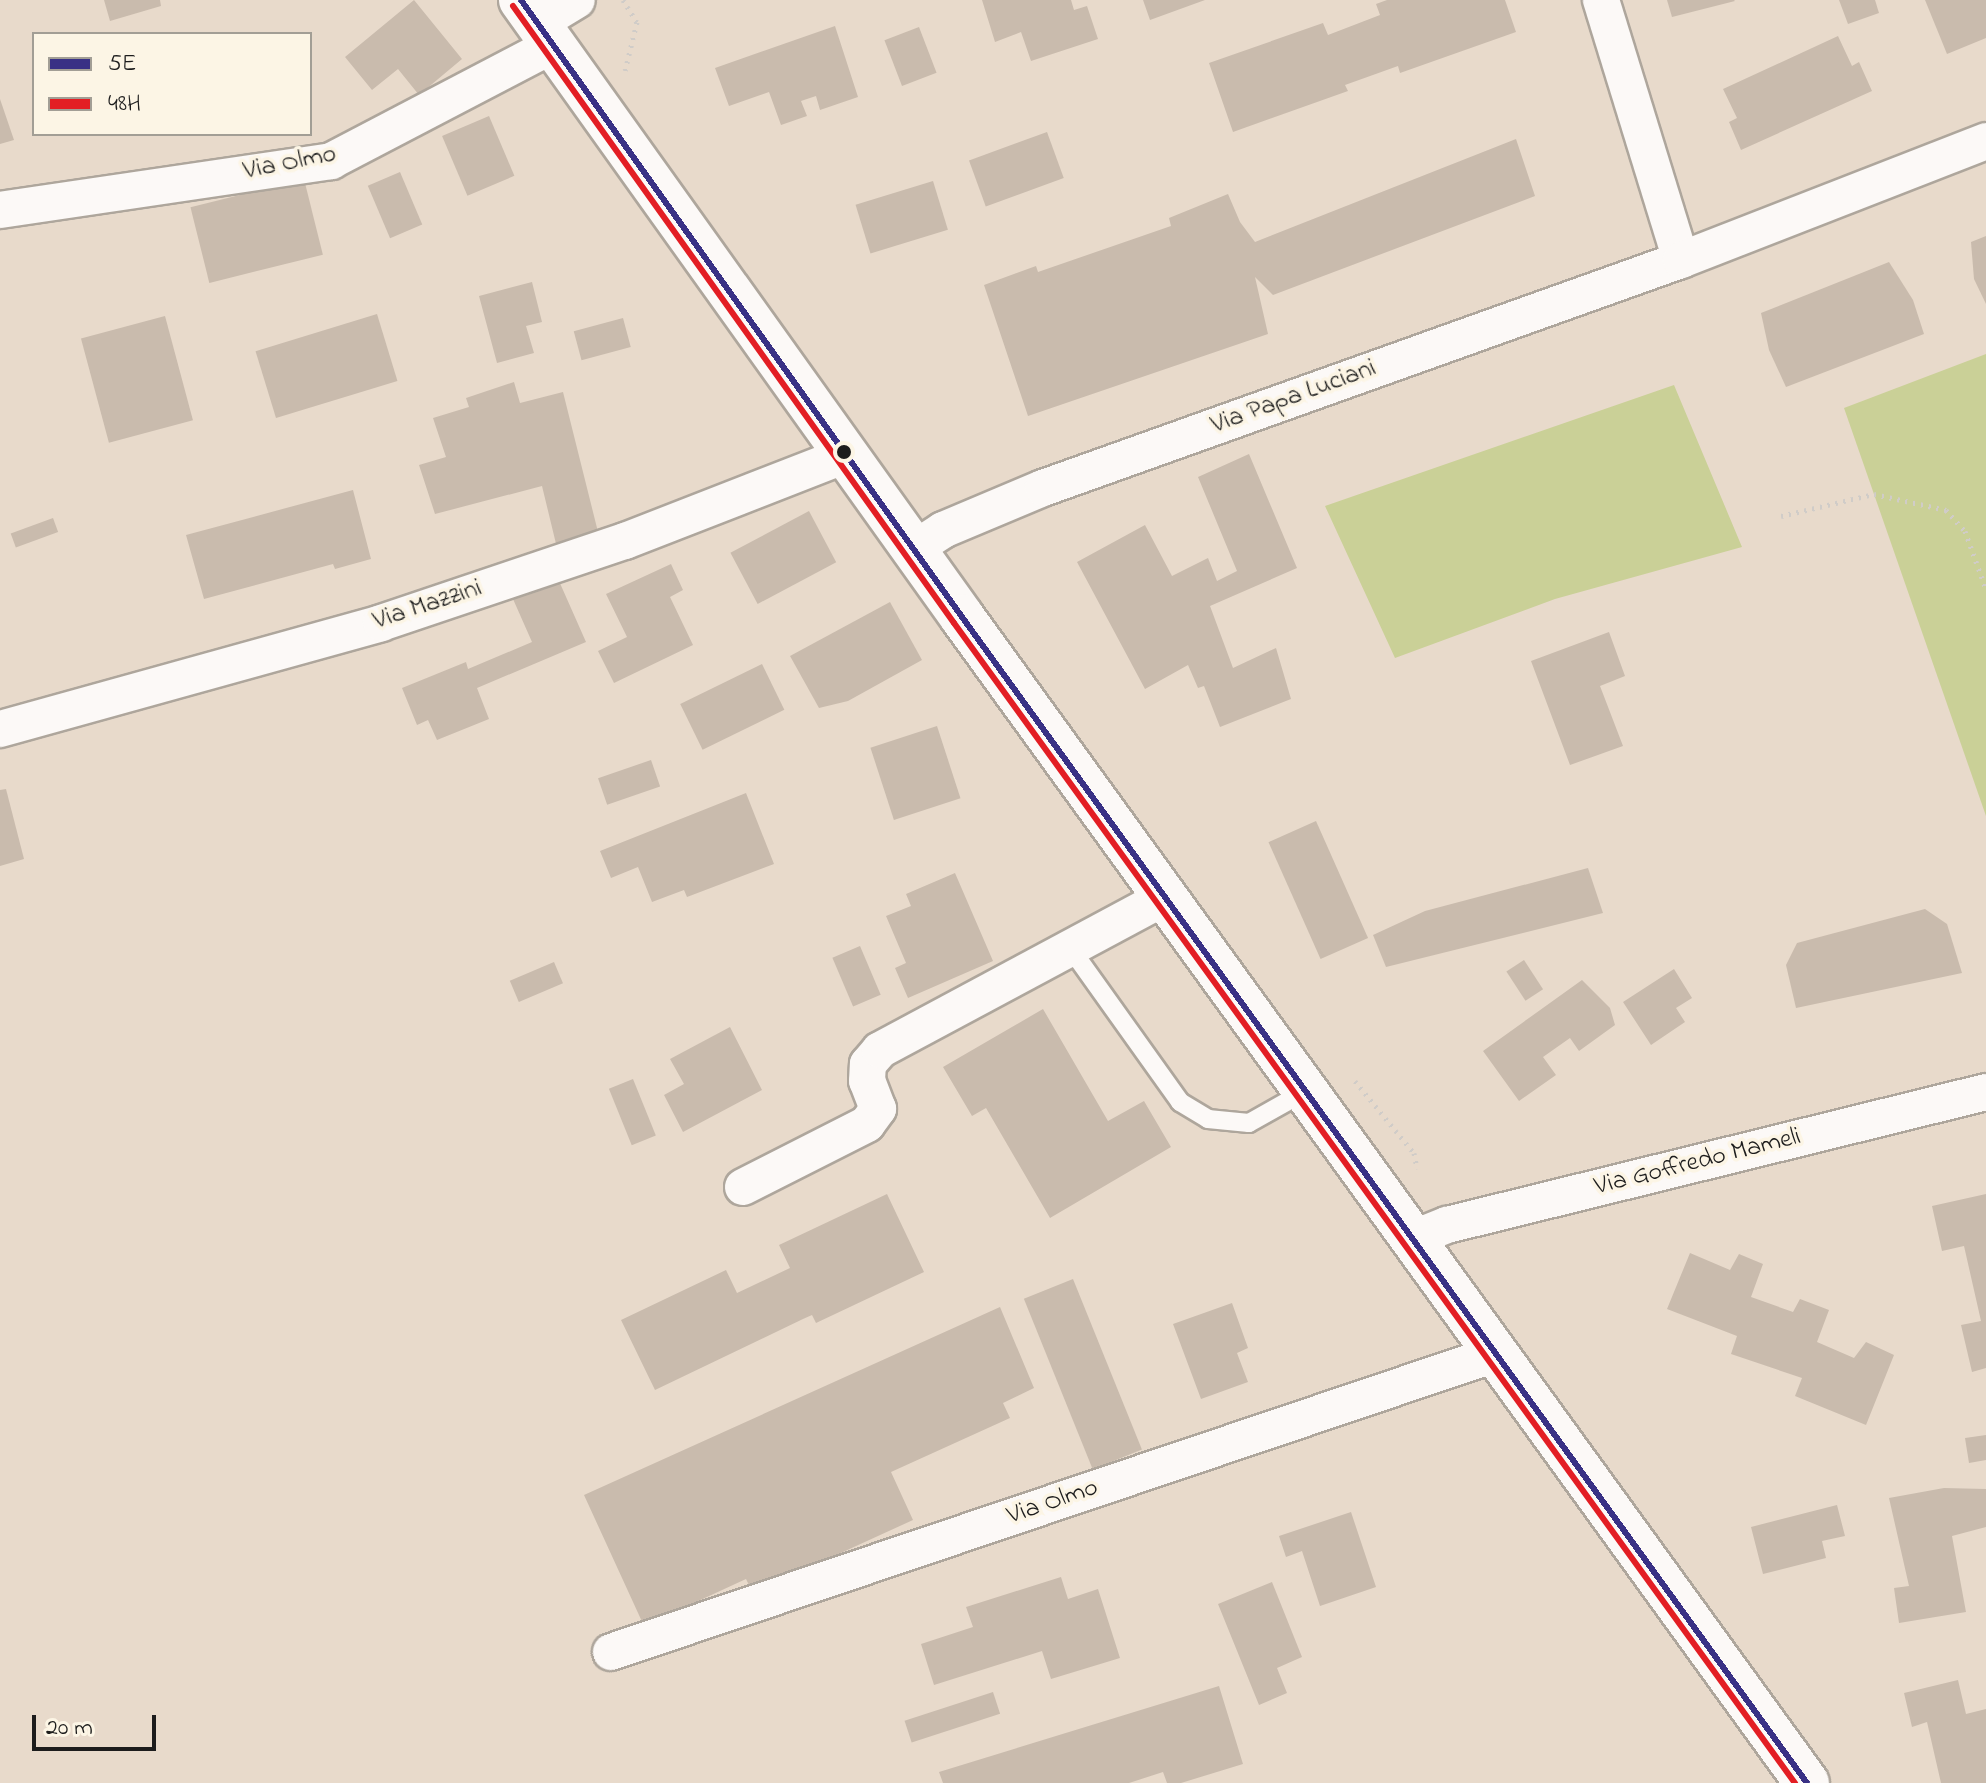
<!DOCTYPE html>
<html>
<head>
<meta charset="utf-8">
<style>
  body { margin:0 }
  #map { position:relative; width:1986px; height:1783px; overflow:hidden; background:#e8dacb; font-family:"Indie Flower",sans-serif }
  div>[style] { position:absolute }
  .green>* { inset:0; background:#cad097 }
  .building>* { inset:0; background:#c9bbad; transform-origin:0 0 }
  .path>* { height:5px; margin-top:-2.5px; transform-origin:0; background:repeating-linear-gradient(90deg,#d0ccc8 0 2px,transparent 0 8px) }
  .roads { filter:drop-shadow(2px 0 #aea69c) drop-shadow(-2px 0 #aea69c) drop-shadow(0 2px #aea69c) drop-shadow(0 -2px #aea69c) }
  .service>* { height:18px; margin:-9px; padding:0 9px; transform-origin:9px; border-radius:9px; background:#fcf9f7 }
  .minor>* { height:36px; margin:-18px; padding:0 18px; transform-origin:18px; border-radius:18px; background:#fcf9f7 }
  .tertiary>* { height:44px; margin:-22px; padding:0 22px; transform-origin:22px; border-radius:22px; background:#fcf9f7 }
  .bus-1>* { height:6px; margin:-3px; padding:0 3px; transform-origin:3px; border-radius:3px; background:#393185 }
  .bus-2>* { height:6px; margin:-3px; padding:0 3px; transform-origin:3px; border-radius:3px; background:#e31e24 }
  .dots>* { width:22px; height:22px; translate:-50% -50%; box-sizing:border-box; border:4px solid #fcf5e5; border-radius:50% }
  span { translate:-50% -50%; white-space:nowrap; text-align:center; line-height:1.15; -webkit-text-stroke:7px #fcf5e5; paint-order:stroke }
  .street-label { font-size:26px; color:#1c1c1c }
  .legend { position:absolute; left:32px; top:32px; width:280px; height:104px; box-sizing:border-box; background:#fcf5e5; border:2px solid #a29e95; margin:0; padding:10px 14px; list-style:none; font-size:24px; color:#1c1c1c }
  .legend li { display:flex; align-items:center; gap:16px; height:40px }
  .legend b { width:40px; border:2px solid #a29e95 }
  .scale { position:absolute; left:32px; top:1715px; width:124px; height:36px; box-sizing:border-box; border:4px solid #1c1c1c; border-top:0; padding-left:10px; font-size:24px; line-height:28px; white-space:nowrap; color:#1c1c1c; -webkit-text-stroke:6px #fcf5e5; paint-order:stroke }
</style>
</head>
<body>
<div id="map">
  <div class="green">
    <i style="clip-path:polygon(1986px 354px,1986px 816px,1844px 408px)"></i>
    <i style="clip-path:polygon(1674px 385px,1742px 547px,1555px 599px,1395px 658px,1325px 506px)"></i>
  </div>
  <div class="building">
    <i style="clip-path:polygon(104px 0,160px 0,161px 6px,110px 21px)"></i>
    <i style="clip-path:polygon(414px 0,462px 59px,419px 95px,398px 69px,372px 90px,345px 57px)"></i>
    <i style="clip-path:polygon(982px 0,1071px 0,1074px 10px,1087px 6px,1098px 39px,1031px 61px,1021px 32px,995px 42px)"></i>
    <i style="clip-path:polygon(1143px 0,1205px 0,1150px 20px)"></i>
    <i style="clip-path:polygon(1387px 0,1505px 0,1516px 32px,1400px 73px,1398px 66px,1345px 85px,1348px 91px,1233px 132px,1209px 63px,1323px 23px,1328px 35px,1380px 15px,1376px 4px)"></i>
    <i style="clip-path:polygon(1667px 0,1734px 0,1735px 1px,1672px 17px)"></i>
    <i style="clip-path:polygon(1839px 0,1875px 0,1879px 13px,1848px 24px)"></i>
    <i style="clip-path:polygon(1925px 0,1986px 0,1986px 38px,1947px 54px)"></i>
    <i style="clip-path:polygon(835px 26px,858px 97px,820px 110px,816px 96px,801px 101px,807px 116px,781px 125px,769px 92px,729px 106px,715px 68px)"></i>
    <i style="left:919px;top:27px;width:49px;height:37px;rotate:69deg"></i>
    <i style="clip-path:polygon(1838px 36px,1852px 66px,1859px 62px,1872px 91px,1741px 150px,1729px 122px,1737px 118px,1723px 89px)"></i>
    <i style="clip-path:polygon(0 99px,14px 140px,0 144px)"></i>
    <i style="left:489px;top:116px;width:65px;height:51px;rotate:67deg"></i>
    <i style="left:1047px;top:132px;width:49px;height:83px;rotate:70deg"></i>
    <i style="clip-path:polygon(1516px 139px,1535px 196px,1273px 295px,1255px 277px,1268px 334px,1028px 416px,984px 285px,1036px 266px,1038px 272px,1171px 226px,1169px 218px,1228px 194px,1240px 222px,1255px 242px)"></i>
    <i style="left:400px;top:172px;width:57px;height:35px;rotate:67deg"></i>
    <i style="left:304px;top:179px;width:78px;height:117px;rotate:76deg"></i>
    <i style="left:933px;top:181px;width:51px;height:81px;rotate:73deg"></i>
    <i style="clip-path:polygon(1986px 236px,1986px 304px,1974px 279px,1971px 242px)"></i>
    <i style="clip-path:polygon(1889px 262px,1913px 300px,1924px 334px,1786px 387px,1769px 350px,1761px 313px)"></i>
    <i style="clip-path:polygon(532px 282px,542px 322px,526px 326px,534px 353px,497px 363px,479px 296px)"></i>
    <i style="left:377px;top:314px;width:70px;height:127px;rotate:73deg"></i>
    <i style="left:165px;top:316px;width:108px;height:87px;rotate:75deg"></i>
    <i style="left:623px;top:318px;width:30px;height:51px;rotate:75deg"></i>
    <i style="clip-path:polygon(514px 382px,520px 403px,563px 392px,600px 540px,558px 552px,542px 486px,435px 514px,419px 465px,446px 457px,433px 418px,469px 407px,466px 398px)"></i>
    <i style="clip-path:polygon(1249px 454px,1297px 568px,1210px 606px,1233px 668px,1276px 648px,1291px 699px,1220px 727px,1204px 686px,1198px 688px,1188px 665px,1145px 689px,1077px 562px,1145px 525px,1172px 576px,1208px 558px,1217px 581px,1237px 571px,1198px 477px)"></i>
    <i style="clip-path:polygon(353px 490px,371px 559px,335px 569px,333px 564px,204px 599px,186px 535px)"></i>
    <i style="left:809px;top:511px;width:58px;height:89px;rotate:62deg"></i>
    <i style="left:53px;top:518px;width:15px;height:45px;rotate:70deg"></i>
    <i style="clip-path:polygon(671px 564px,683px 590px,670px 597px,693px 645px,614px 683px,598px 651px,627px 637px,606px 594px)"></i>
    <i style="clip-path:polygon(559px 581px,586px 642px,477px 688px,489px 719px,437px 740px,428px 720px,417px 725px,402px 688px,466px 662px,468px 669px,532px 642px,513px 599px)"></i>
    <i style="clip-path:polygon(890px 602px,922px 660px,848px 701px,819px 708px,790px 656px)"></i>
    <i style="clip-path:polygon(1609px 632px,1625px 676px,1600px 686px,1623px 746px,1570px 765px,1531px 661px)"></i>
    <i style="left:762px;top:664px;width:51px;height:91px;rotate:64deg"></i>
    <i style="left:937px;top:726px;width:76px;height:70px;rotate:72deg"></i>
    <i style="left:651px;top:760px;width:28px;height:56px;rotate:71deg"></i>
    <i style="clip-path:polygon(6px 789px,24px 859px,0 866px,0 790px)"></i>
    <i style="clip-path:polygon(746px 793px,774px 864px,687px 897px,684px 890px,652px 902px,638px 867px,611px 878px,600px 851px)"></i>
    <i style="left:1316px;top:821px;width:128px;height:52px;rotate:66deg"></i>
    <i style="clip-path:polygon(1588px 868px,1603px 913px,1386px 967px,1373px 935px,1425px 911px)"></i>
    <i style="clip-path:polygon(955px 873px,993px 961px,908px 998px,895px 968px,906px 963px,886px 916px,911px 906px,906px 894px)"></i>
    <i style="clip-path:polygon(1925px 909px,1947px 924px,1962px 973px,1796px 1008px,1786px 965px,1797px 943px)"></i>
    <i style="left:860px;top:946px;width:53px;height:30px;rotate:67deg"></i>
    <i style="left:1524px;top:960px;width:35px;height:21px;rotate:57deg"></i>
    <i style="left:554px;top:962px;width:23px;height:48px;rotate:67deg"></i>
    <i style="clip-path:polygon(1674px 969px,1692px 998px,1676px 1008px,1685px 1022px,1651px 1045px,1623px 1002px)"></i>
    <i style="clip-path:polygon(1582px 980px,1610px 1008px,1615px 1025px,1579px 1051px,1570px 1038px,1543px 1057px,1556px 1075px,1519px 1101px,1483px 1051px)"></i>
    <i style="clip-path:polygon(1043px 1009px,1108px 1121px,1144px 1101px,1171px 1147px,1050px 1218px,986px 1108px,972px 1116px,943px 1067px)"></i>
    <i style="clip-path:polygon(730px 1027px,762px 1090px,683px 1132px,664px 1095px,684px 1084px,670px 1059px)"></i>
    <i style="left:633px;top:1079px;width:61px;height:26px;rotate:68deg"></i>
    <i style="clip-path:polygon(887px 1194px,924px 1272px,816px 1323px,812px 1315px,803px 1319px,655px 1390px,621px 1320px,726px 1270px,737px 1293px,790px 1268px,779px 1245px)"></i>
    <i style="clip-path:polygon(1986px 1194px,1986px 1368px,1972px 1372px,1961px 1325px,1981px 1321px,1964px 1246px,1942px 1251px,1932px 1206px)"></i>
    <i style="clip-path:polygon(1690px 1253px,1730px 1270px,1739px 1254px,1763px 1264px,1751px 1297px,1793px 1312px,1800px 1299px,1829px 1310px,1817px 1342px,1854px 1358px,1866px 1342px,1894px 1355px,1866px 1425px,1795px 1396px,1802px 1378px,1731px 1354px,1737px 1336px,1667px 1309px)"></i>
    <i style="left:1073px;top:1279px;width:184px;height:53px;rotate:68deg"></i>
    <i style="clip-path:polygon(1232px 1303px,1248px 1348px,1237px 1353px,1248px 1382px,1201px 1399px,1173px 1324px)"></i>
    <i style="clip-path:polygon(1000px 1307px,1034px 1388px,1003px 1403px,1010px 1418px,891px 1472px,913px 1520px,753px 1593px,746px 1579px,644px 1626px,584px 1495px)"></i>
    <i style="clip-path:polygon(1986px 1435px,1986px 1460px,1969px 1463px,1965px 1438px)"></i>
    <i style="clip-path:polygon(1944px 1488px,1986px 1489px,1986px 1527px,1952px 1536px,1966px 1612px,1899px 1623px,1894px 1588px,1909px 1586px,1889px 1498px)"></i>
    <i style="clip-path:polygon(1837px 1505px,1845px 1536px,1822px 1541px,1826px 1558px,1763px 1574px,1751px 1527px)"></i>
    <i style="clip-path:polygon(1351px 1512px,1376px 1587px,1320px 1606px,1302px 1551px,1286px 1557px,1279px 1536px)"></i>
    <i style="clip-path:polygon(1061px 1577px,1068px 1599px,1098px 1589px,1120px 1658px,1051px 1679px,1042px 1651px,934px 1685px,921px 1644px,973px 1627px,966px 1607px)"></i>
    <i style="clip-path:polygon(1272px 1582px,1302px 1657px,1277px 1668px,1287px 1693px,1259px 1705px,1218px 1604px)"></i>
    <i style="clip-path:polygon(1958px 1680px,1966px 1714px,1986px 1709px,1986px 1783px,1941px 1783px,1927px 1722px,1912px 1727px,1904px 1693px)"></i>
    <i style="clip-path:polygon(1219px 1686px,1243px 1764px,1181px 1783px,1167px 1783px,1163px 1772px,1129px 1783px,943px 1783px,939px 1772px)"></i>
    <i style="left:993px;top:1692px;width:23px;height:93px;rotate:72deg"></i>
  </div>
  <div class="path">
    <i style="left:623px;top:0;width:26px;rotate:58deg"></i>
    <i style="left:637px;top:22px;width:50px;rotate:103.8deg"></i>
    <i style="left:1781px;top:516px;width:96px;rotate:-13.3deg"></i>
    <i style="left:1874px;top:494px;width:74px;rotate:12.5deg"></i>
    <i style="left:1946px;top:510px;width:28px;rotate:48deg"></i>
    <i style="left:1965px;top:531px;width:62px;rotate:70.1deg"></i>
    <i style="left:1355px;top:1081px;width:93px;rotate:50.7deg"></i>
    <i style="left:1414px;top:1153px;width:16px;rotate:79deg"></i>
  </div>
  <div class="roads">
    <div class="service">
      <i style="left:1071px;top:949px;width:188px;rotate:54.5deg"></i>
      <i style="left:1180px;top:1102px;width:33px;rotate:31deg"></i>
      <i style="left:1208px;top:1119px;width:41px;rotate:5.6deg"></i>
      <i style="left:1249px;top:1123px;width:65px;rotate:-29.3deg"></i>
    </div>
    <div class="minor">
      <i style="left:1601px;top:0;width:272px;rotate:72.9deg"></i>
      <i style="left:539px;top:23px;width:44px;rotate:-31.2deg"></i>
      <i style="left:0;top:210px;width:335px;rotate:-8.4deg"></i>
      <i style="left:331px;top:161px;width:253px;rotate:-27.6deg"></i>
      <i style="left:914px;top:549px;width:35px;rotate:-33deg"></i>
      <i style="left:943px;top:530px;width:108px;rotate:-22.8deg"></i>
      <i style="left:1043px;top:488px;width:678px;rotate:-19.67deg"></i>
      <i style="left:1681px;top:260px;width:327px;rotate:-21.3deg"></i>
      <i style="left:0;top:729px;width:395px;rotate:-15.5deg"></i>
      <i style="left:381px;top:623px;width:257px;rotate:-18.6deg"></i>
      <i style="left:625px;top:541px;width:237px;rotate:-21.3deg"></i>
      <i style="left:743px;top:1187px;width:139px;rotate:-26.9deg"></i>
      <i style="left:867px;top:1124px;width:19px;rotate:-54deg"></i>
      <i style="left:878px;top:1109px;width:30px;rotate:-111deg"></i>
      <i style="left:867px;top:1081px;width:17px;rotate:-87deg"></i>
      <i style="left:868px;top:1064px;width:18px;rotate:-49deg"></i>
      <i style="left:880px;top:1050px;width:322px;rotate:-28.2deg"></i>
      <i style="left:1412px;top:1239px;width:38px;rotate:-22deg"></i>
      <i style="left:1447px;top:1225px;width:555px;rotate:-13.86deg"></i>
      <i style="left:611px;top:1652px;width:933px;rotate:-18.63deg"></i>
    </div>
    <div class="tertiary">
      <i style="left:521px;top:0;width:758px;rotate:54.44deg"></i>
      <i style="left:962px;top:617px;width:1440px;rotate:54.07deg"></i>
    </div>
  </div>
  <div class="bus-1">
    <i style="left:521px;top:0;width:758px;rotate:54.44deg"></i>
    <i style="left:962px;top:617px;width:1440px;rotate:54.07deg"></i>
  </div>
  <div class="bus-2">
    <i style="left:513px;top:6px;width:758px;rotate:54.44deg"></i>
    <i style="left:954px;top:623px;width:1433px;rotate:54.06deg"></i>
  </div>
  <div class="dots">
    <i style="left:844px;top:452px;background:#1c1c1c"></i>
  </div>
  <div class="street-label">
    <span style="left:290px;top:164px;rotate:-11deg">Via Olmo</span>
    <span style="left:1294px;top:398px;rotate:-20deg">Via Papa Luciani</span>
    <span style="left:428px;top:606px;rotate:-18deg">Via Mazzini</span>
    <span style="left:1698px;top:1163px;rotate:-14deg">Via Goffredo Mameli</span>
    <span style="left:1053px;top:1503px;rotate:-19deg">Via Olmo</span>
  </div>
  <ul class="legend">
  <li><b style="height:10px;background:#393185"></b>5E</li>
  <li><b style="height:10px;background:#e31e24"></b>48H</li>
  </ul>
  <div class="scale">20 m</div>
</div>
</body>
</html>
